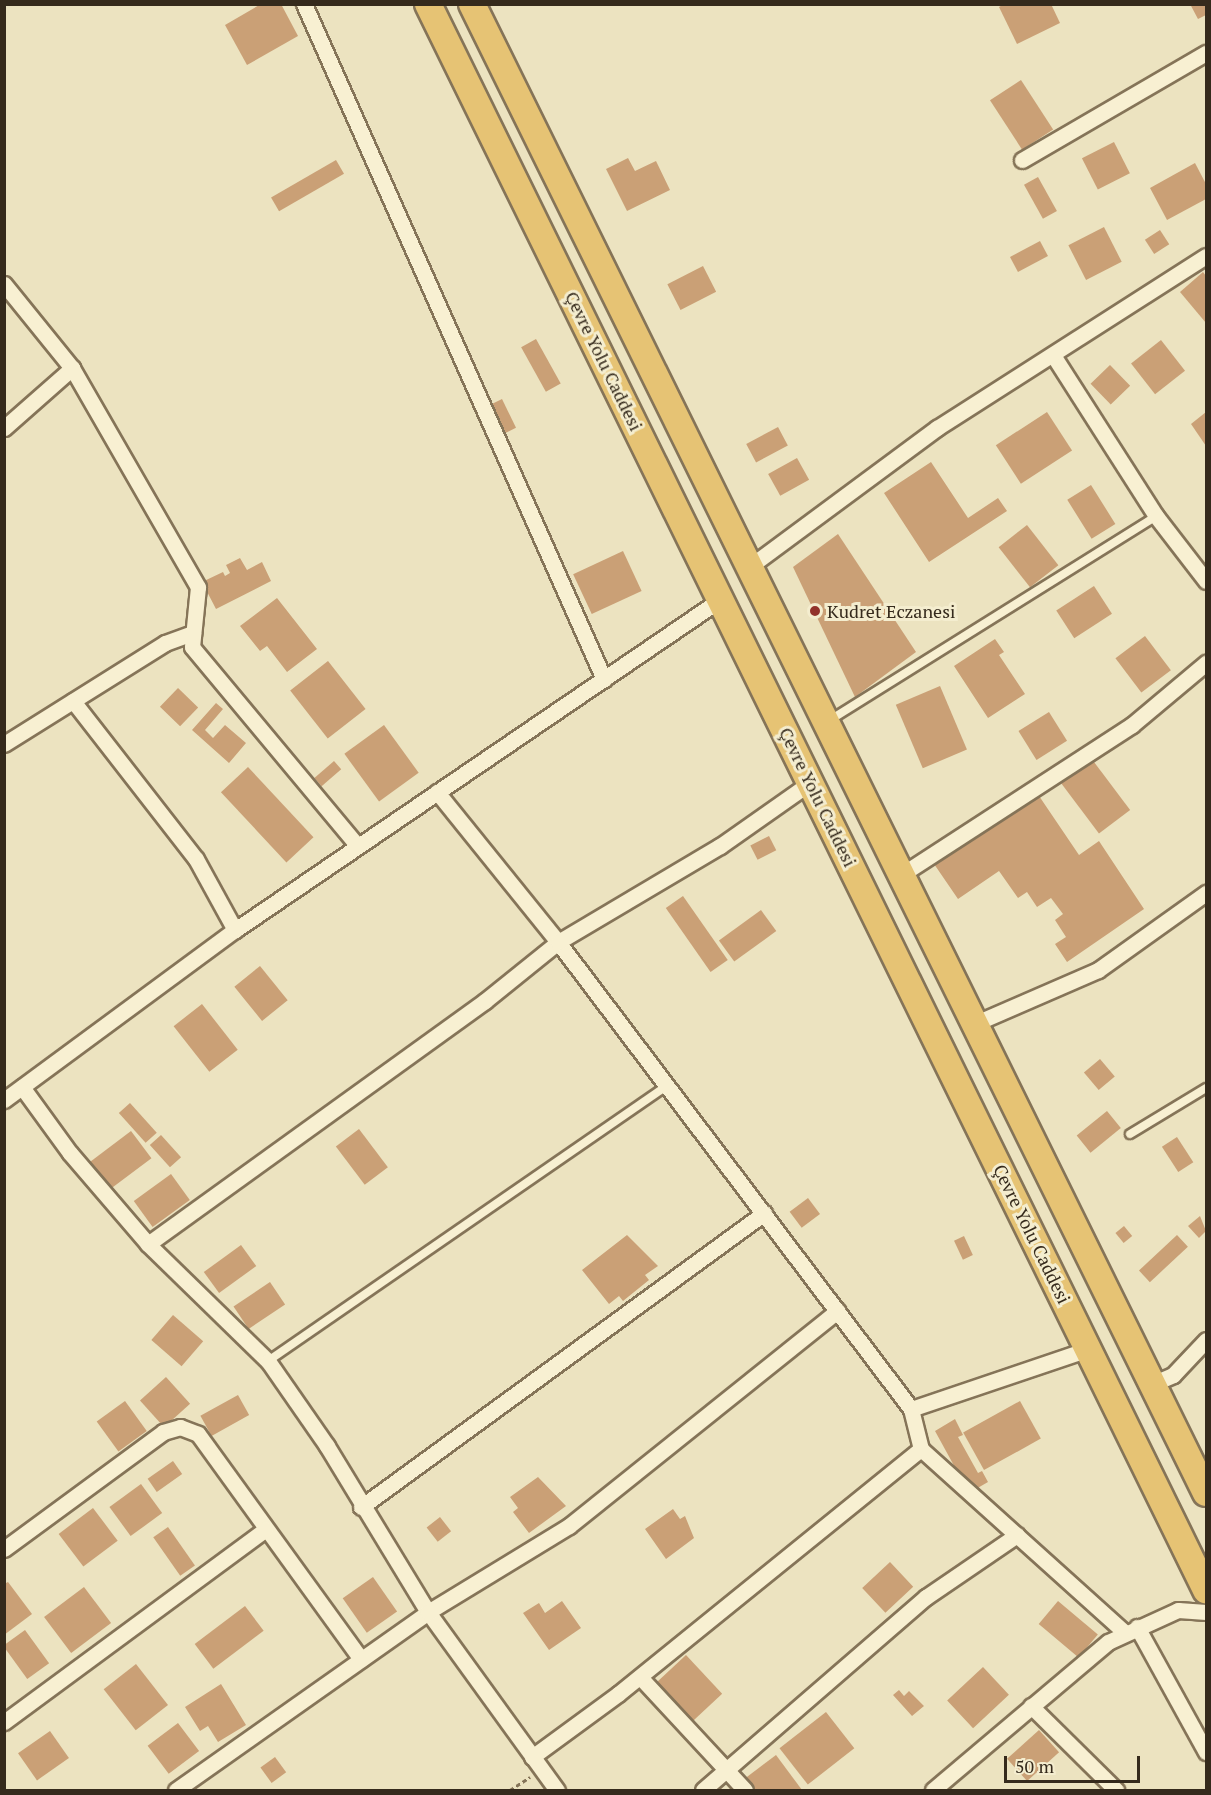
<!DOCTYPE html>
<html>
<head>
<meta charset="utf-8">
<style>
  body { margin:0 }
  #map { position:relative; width:1211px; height:1795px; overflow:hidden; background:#ece3c0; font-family:"PT Serif",serif }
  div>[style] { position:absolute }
  .building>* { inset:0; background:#caa076; transform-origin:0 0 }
  .path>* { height:3px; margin-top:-1.5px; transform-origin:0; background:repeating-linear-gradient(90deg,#857458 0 4.5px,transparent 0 7.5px) }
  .roads { filter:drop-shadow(2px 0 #857458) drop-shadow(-2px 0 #857458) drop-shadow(0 2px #857458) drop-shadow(0 -2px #857458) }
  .service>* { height:8px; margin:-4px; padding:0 4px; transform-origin:4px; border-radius:4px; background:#f8f0d2 }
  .minor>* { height:15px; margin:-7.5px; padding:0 7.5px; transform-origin:7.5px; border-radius:7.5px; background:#f8f0d2 }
  .trunk>* { height:26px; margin:-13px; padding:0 13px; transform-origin:13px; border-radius:13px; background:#e6c374 }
  .dots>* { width:16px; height:16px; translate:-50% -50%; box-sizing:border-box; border:3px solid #f4edcf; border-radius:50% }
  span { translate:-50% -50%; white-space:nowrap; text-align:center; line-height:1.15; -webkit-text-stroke:6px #f4edcf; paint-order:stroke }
  .street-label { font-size:18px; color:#352a1c }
  .poi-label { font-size:18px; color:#352a1c }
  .left { translate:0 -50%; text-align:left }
  .frame { position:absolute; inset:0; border:6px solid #352a1c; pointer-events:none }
  .scale { position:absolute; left:1004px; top:1756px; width:136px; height:27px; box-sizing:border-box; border:3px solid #352a1c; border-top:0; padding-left:8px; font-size:18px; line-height:21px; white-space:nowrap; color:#352a1c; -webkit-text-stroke:4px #f4edcf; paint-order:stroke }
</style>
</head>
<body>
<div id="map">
  <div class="building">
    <i style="clip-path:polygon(261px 4px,281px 4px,298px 36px,247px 65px,225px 25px)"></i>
    <i style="clip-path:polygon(1004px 4px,1051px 4px,1060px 23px,1017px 44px,999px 7px)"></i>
    <i style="clip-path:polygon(1190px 4px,1206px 4px,1206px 15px,1198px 19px)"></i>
    <i style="left:1021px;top:80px;width:59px;height:37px;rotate:57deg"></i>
    <i style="left:1114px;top:142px;width:35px;height:36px;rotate:63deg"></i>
    <i style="clip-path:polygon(628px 158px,635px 171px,656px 161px,670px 190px,627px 211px,606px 169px)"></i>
    <i style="left:336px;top:160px;width:16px;height:75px;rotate:60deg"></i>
    <i style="clip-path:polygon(1195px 163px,1206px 184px,1206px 199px,1167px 220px,1150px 188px)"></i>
    <i style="left:1038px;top:177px;width:39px;height:16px;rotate:61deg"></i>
    <i style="left:1104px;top:227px;width:39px;height:40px;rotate:63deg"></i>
    <i style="left:1160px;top:230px;width:17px;height:18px;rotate:57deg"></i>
    <i style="left:1040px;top:241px;width:17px;height:34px;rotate:62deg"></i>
    <i style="left:703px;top:266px;width:29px;height:40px;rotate:63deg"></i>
    <i style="clip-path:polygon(1203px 272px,1206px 276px,1206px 323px,1180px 292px)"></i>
    <i style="left:536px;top:339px;width:51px;height:17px;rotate:61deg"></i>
    <i style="left:1161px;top:340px;width:39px;height:38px;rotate:52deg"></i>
    <i style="left:1110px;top:365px;width:29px;height:27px;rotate:46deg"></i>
    <i style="left:502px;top:399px;width:32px;height:18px;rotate:64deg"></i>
    <i style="left:1047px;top:412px;width:46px;height:61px;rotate:57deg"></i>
    <i style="clip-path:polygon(1206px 412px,1206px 446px,1191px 424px)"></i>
    <i style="left:778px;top:427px;width:21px;height:36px;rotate:62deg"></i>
    <i style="left:797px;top:458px;width:25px;height:33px;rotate:61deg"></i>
    <i style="clip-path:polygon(931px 462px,968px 518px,998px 498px,1007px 511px,929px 562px,884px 493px)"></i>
    <i style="left:1091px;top:485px;width:46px;height:28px;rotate:58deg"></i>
    <i style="left:1027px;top:525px;width:51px;height:36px;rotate:52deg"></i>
    <i style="clip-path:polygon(838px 534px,916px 652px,855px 697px,793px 567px)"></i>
    <i style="left:623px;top:551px;width:44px;height:55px;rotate:65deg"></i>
    <i style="clip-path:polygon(240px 558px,247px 570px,262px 562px,271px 581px,216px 609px,202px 582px,223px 572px,225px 576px,230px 573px,226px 565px)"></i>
    <i style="left:1094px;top:586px;width:33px;height:45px;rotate:57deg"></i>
    <i style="clip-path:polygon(277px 598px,317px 649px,287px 672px,267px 646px,260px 651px,240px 626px)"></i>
    <i style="left:1145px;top:636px;width:43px;height:37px;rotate:53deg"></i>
    <i style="clip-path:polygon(995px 639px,1004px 652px,999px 655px,1025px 694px,988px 718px,954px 666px)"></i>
    <i style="left:328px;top:661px;width:61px;height:48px;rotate:52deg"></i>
    <i style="left:940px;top:686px;width:69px;height:48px;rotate:67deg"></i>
    <i style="left:178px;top:688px;width:28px;height:26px;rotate:44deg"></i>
    <i style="clip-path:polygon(216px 703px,223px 709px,205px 730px,213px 738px,225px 725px,246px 743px,229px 763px,192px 730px)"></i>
    <i style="left:1049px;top:712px;width:34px;height:36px;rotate:58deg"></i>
    <i style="left:384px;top:725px;width:59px;height:49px;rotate:54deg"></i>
    <i style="left:1091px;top:758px;width:65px;height:39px;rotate:53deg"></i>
    <i style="left:334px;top:761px;width:11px;height:26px;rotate:49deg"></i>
    <i style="left:248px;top:767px;width:96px;height:37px;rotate:47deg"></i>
    <i style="clip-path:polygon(1035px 790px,1079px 855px,1099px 841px,1144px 909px,1067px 962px,1055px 944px,1066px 937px,1055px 920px,1063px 914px,1051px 898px,1037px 907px,1027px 892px,1018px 898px,999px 871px,958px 899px,932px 861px)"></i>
    <i style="left:769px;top:836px;width:16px;height:21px;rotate:63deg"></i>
    <i style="left:683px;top:896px;width:78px;height:21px;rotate:55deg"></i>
    <i style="left:761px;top:910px;width:26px;height:52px;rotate:54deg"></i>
    <i style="left:260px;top:966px;width:44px;height:33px;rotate:51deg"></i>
    <i style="left:202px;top:1004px;width:58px;height:36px;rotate:52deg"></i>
    <i style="left:1100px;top:1059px;width:23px;height:21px;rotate:50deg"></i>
    <i style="left:130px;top:1103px;width:40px;height:15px;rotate:48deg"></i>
    <i style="left:1107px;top:1111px;width:22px;height:39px;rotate:51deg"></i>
    <i style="left:359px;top:1129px;width:48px;height:29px;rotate:53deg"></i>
    <i style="left:131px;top:1131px;width:34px;height:51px;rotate:53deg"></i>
    <i style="left:161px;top:1135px;width:30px;height:15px;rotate:48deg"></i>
    <i style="left:1177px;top:1137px;width:30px;height:18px;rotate:57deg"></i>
    <i style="left:171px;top:1174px;width:32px;height:46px;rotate:54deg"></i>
    <i style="left:808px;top:1198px;width:20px;height:23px;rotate:53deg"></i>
    <i style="clip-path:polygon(1200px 1216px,1206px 1231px,1199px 1238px,1188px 1226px)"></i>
    <i style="left:1124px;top:1226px;width:13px;height:11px;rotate:51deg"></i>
    <i style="clip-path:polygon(627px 1235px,658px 1266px,645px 1275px,649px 1280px,623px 1301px,619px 1296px,609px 1304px,582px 1270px)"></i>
    <i style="left:1177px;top:1235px;width:16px;height:52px;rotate:47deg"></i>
    <i style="left:964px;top:1236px;width:21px;height:11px;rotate:65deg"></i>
    <i style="left:241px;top:1245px;width:26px;height:46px;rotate:54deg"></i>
    <i style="left:270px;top:1282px;width:27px;height:44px;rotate:56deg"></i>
    <i style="left:173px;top:1315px;width:40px;height:33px;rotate:41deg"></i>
    <i style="left:166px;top:1377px;width:36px;height:35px;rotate:48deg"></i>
    <i style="left:238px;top:1395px;width:23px;height:43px;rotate:61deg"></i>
    <i style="left:125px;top:1401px;width:37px;height:35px;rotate:54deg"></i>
    <i style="left:1020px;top:1401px;width:43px;height:65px;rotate:61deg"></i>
    <i style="clip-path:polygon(955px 1419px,963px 1435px,958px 1437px,978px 1473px,982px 1471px,988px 1482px,969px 1493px,935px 1431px)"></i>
    <i style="left:173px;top:1461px;width:16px;height:31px;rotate:55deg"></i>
    <i style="clip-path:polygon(538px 1477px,566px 1506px,529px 1533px,513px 1512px,518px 1508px,510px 1497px)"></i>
    <i style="left:141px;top:1484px;width:36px;height:39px;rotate:54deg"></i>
    <i style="left:93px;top:1508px;width:41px;height:43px;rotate:53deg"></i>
    <i style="clip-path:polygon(673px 1509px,680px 1519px,685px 1516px,694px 1538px,666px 1559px,645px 1529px)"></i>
    <i style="left:440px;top:1517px;width:18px;height:17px;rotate:52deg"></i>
    <i style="left:168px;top:1527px;width:47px;height:18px;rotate:55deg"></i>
    <i style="left:890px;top:1562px;width:34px;height:38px;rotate:47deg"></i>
    <i style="left:373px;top:1577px;width:42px;height:37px;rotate:55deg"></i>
    <i style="clip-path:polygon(8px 1582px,32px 1614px,4px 1635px,4px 1584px)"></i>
    <i style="left:84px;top:1587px;width:45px;height:50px;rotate:53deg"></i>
    <i style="clip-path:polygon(562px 1601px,581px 1628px,549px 1650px,523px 1613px,539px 1603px,545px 1613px)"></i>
    <i style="left:1058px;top:1601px;width:52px;height:30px;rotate:40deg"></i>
    <i style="left:245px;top:1606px;width:31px;height:63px;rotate:53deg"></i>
    <i style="left:25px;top:1630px;width:41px;height:27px;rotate:54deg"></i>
    <i style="left:686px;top:1655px;width:53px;height:44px;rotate:47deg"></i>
    <i style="left:136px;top:1664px;width:52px;height:41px;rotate:52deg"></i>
    <i style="left:983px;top:1667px;width:38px;height:49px;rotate:47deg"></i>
    <i style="clip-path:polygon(221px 1684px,246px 1725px,218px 1742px,208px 1726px,200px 1731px,185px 1707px)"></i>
    <i style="clip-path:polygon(899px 1690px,904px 1696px,909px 1691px,924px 1706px,912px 1716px,893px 1695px)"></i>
    <i style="left:826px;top:1712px;width:46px;height:59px;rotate:52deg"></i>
    <i style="left:178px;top:1723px;width:35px;height:38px;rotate:53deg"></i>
    <i style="left:1039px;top:1730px;width:30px;height:43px;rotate:48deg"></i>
    <i style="left:50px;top:1731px;width:33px;height:39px;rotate:55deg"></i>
    <i style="clip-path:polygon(776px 1755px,802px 1790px,738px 1790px,735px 1786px)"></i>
    <i style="left:275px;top:1757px;width:19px;height:18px;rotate:54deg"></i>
  </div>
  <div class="path">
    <i style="left:510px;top:1790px;width:24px;rotate:-33deg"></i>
  </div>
  <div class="roads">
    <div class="service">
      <i style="left:830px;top:720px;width:385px;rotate:-32deg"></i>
      <i style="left:1130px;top:1134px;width:89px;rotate:-31.2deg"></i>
      <i style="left:268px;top:1361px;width:485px;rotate:-34.6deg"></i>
    </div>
    <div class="minor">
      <i style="left:304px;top:4px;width:739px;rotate:66.04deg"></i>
      <i style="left:1022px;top:160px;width:213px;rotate:-30.2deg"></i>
      <i style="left:4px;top:284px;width:108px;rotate:51deg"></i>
      <i style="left:1053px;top:355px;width:191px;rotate:57.4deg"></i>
      <i style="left:1156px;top:516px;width:82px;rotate:52.4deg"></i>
      <i style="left:4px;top:428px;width:91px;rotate:-41.4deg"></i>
      <i style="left:72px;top:368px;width:253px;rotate:60.1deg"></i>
      <i style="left:198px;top:587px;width:60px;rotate:95.7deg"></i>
      <i style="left:192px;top:647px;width:259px;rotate:50.2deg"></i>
      <i style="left:749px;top:567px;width:234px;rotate:-36.5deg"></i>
      <i style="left:937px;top:428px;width:319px;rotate:-32.6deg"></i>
      <i style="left:73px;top:701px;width:200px;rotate:52.1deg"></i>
      <i style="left:196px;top:859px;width:81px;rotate:61.2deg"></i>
      <i style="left:4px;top:744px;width:190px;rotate:-32.1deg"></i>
      <i style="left:165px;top:643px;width:30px;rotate:-20deg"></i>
      <i style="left:437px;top:792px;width:193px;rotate:51.1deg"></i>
      <i style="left:558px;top:942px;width:585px;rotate:52.91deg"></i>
      <i style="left:911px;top:1409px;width:187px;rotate:-18.7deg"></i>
      <i style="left:901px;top:875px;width:275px;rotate:-33deg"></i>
      <i style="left:1132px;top:725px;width:97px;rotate:-40deg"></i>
      <i style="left:974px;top:1024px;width:135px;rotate:-23.5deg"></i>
      <i style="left:1098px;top:970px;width:133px;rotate:-35.5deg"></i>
      <i style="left:22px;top:1087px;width:82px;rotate:54deg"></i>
      <i style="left:70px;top:1153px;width:120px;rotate:49.4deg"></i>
      <i style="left:148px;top:1244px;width:168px;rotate:44.3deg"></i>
      <i style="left:268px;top:1361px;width:103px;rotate:55.2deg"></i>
      <i style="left:327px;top:1446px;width:194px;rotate:58.7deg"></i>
      <i style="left:428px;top:1612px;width:220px;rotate:54.1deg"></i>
      <i style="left:4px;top:1100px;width:287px;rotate:-36.4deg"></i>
      <i style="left:235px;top:930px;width:588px;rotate:-34.26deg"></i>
      <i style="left:148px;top:1244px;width:415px;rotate:-35.8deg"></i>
      <i style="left:485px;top:1001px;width:94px;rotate:-38.9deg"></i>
      <i style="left:558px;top:942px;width:188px;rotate:-30.7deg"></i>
      <i style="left:720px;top:846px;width:111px;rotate:-35.1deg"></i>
      <i style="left:1152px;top:1384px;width:23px;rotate:-23deg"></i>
      <i style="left:1173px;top:1375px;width:48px;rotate:-46.7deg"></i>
      <i style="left:911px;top:1409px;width:41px;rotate:76deg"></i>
      <i style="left:921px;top:1449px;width:275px;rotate:42deg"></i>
      <i style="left:361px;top:1507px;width:499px;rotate:-36.1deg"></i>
      <i style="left:4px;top:1549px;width:197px;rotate:-36.3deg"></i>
      <i style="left:163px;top:1432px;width:18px;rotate:-16deg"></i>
      <i style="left:180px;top:1427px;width:19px;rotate:21deg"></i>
      <i style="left:198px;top:1434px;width:278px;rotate:54.1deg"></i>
      <i style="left:1137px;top:1627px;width:143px;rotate:61.1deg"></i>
      <i style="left:640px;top:1677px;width:154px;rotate:47.1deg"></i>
      <i style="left:1031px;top:1706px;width:120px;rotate:44.7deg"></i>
      <i style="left:4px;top:1722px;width:325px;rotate:-36.4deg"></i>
      <i style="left:532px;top:1757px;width:107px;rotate:-36.2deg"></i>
      <i style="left:618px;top:1694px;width:390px;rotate:-39deg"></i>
      <i style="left:176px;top:1790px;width:309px;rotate:-35.2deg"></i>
      <i style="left:428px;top:1612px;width:165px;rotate:-31.4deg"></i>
      <i style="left:569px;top:1526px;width:344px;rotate:-38.7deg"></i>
      <i style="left:703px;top:1790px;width:295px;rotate:-40.9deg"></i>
      <i style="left:926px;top:1597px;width:110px;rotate:-34.3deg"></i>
      <i style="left:933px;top:1790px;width:229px;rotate:-40.2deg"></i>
      <i style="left:1108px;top:1642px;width:77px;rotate:-24.6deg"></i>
      <i style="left:1178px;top:1610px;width:28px;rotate:4deg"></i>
    </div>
    <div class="trunk">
      <i style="left:428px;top:4px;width:1767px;rotate:63.87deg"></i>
      <i style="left:472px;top:4px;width:1660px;rotate:63.76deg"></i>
    </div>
  </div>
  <div class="dots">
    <i style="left:815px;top:611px;background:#92322a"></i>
  </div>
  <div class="street-label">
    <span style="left:604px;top:361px;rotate:64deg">Çevre Yolu Caddesi</span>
    <span style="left:818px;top:797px;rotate:64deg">Çevre Yolu Caddesi</span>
    <span style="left:1032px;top:1234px;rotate:64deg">Çevre Yolu Caddesi</span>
  </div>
  <div class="poi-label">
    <span class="left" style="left:827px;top:611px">Kudret Eczanesi</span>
  </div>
  <div class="frame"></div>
  <div class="scale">50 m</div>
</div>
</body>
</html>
